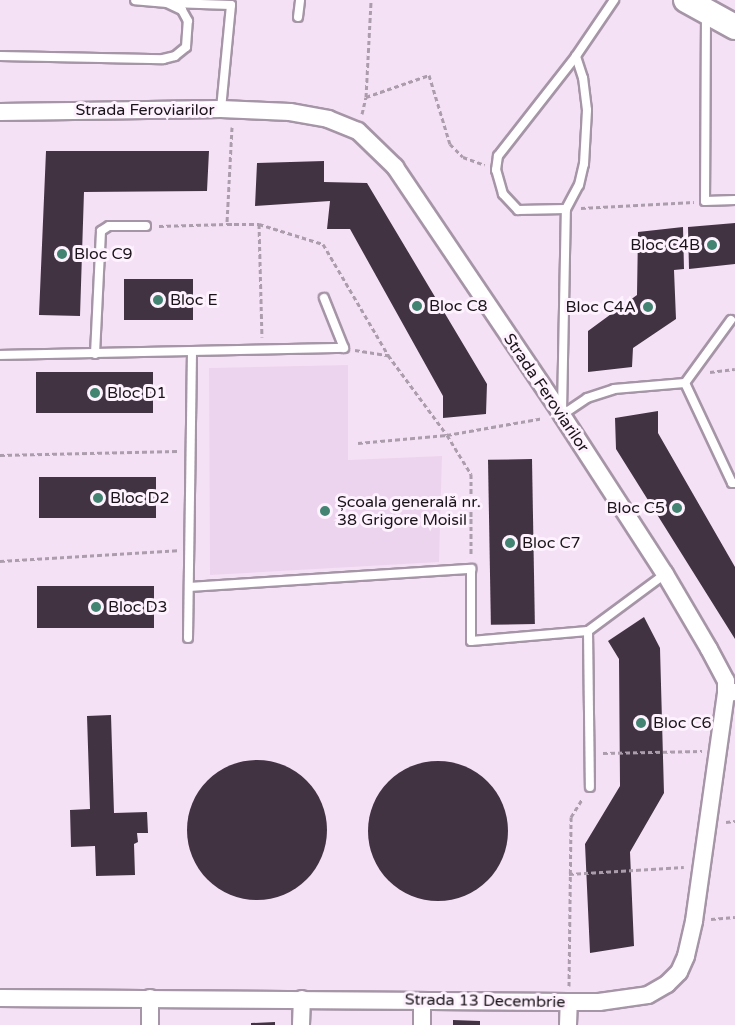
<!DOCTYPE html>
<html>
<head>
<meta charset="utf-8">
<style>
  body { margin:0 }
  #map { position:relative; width:735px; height:1025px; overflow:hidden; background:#f5e1f5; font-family:"Varela Round",sans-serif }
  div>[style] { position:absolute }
  .built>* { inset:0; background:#edd4ee }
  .building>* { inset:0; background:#423343; transform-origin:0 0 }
  .round { border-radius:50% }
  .path>* { height:3px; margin-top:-1.5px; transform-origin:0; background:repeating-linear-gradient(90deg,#ac9dac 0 4.5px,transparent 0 7.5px) }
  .roads { filter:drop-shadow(2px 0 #a695a7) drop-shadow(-2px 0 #a695a7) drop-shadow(0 2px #a695a7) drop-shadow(0 -2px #a695a7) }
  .lane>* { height:8px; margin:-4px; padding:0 4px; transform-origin:4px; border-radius:4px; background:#fff }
  .street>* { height:16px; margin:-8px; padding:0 8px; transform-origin:8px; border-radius:8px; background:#fff }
  .secondary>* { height:24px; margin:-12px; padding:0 12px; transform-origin:12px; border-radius:12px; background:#fff }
  .dots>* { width:16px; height:16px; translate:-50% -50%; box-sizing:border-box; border:3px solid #fdf2fe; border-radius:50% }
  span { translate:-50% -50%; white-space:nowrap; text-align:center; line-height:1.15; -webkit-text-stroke:6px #fdf2fe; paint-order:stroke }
  .street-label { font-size:16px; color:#1a141a }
  .poi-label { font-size:16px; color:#1a141a }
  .right { translate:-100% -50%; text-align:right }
  .left { translate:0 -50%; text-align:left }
</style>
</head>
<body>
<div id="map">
  <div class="built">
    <i style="clip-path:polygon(348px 365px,348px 460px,442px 456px,439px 562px,210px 575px,209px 368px)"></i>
  </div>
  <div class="building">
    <i style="clip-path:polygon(46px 151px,209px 151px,207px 191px,84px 192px,80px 316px,39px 315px)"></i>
    <i style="clip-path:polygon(324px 161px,324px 182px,367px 183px,487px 384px,486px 414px,443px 418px,443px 396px,350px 229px,327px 229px,330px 201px,255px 206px,257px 163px)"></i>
    <i style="clip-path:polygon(735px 223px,735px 264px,689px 269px,688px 227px)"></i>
    <i style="clip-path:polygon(683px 227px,684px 269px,674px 270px,676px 319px,633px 348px,632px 367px,588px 372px,588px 331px,637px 295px,638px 232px)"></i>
    <i style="left:124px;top:279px;width:69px;height:41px"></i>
    <i style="left:153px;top:372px;width:41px;height:117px;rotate:90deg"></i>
    <i style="clip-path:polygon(658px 411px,658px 433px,735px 567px,735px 639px,616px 449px,615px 418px)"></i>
    <i style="left:532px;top:459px;width:165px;height:44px;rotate:89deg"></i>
    <i style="left:156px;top:477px;width:41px;height:117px;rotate:90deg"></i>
    <i style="left:37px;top:586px;width:117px;height:42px"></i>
    <i style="clip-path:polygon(644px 617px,660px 648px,664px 793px,630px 852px,634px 946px,590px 953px,585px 844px,620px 786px,619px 659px,608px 641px)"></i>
    <i style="clip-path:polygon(111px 715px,114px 813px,147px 812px,148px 833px,137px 833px,138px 842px,134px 844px,135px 875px,96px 876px,95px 846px,71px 847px,70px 810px,90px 809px,87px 716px)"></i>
    <i class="round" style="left:187px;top:760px;width:140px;height:140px"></i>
    <i class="round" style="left:368px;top:761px;width:140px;height:140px"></i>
    <i style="clip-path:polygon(453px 1020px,480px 1021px,480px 1025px,453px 1025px)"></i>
    <i style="clip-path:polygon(275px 1022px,275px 1025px,251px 1025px,251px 1023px)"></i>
  </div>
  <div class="path">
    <i style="left:366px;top:97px;width:67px;rotate:-19.2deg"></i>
    <i style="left:429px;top:75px;width:72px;rotate:73.1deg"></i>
    <i style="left:450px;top:144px;width:18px;rotate:45deg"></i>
    <i style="left:463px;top:157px;width:23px;rotate:20deg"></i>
    <i style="left:362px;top:114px;width:17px;rotate:-77deg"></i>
    <i style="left:366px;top:97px;width:97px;rotate:-87deg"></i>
    <i style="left:232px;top:127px;width:97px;rotate:93deg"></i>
    <i style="left:227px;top:224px;width:32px"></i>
    <i style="left:259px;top:224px;width:113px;rotate:88.5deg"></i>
    <i style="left:581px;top:208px;width:113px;rotate:-3deg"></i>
    <i style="left:259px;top:224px;width:67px;rotate:17.4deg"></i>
    <i style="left:323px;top:244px;width:129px;rotate:59.6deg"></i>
    <i style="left:159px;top:226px;width:68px;rotate:-1.7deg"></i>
    <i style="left:355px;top:350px;width:33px;rotate:9deg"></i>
    <i style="left:388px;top:355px;width:99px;rotate:53.6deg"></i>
    <i style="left:447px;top:435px;width:46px;rotate:58.4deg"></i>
    <i style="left:471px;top:474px;width:81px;rotate:90deg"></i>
    <i style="left:710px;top:372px;width:25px;rotate:-7deg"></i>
    <i style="left:358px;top:443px;width:89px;rotate:-5.1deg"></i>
    <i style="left:447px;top:435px;width:97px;rotate:-10deg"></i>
    <i style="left:0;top:455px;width:178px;rotate:-1.3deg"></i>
    <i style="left:0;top:561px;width:178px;rotate:-3.5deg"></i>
    <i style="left:603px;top:753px;width:99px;rotate:-1.2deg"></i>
    <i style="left:726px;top:822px;width:9px;rotate:-6deg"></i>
    <i style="left:569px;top:874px;width:115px;rotate:-3.5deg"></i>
    <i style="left:711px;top:919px;width:24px;rotate:-5deg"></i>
    <i style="left:569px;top:986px;width:169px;rotate:-89.3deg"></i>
    <i style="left:571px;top:817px;width:22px;rotate:-58deg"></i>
  </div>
  <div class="roads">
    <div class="lane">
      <i style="left:170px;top:3px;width:61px;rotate:1.9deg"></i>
      <i style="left:231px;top:5px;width:104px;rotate:95.5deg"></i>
      <i style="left:706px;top:14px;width:187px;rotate:90.3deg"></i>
      <i style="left:705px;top:201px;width:30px;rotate:-2deg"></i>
      <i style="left:298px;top:17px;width:17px;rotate:-83deg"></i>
      <i style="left:0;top:56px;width:163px;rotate:1.1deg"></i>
      <i style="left:163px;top:59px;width:12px;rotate:-14deg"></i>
      <i style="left:175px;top:56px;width:14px;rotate:-39deg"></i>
      <i style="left:186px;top:47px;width:26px;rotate:-86deg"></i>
      <i style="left:188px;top:21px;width:13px;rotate:-119deg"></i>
      <i style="left:182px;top:10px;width:17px;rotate:-155deg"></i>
      <i style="left:167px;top:3px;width:32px;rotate:-175deg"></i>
      <i style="left:566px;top:209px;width:48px;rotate:178.8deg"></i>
      <i style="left:518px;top:210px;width:22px;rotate:-133deg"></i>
      <i style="left:503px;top:194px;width:25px;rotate:-106deg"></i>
      <i style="left:496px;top:170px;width:14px;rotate:-82deg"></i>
      <i style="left:498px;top:156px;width:127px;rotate:-52deg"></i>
      <i style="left:576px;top:56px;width:68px;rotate:-55.8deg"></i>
      <i style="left:95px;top:354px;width:123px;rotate:-87.2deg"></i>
      <i style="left:101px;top:231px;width:9px;rotate:-32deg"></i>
      <i style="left:109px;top:226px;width:37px"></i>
      <i style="left:0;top:355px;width:344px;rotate:-1.2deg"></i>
      <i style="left:344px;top:348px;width:54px;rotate:-111.8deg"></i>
      <i style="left:685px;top:383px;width:110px;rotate:64.8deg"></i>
      <i style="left:732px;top:483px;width:3px"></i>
      <i style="left:562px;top:412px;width:203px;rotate:-88.9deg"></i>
      <i style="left:566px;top:209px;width:27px;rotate:-62deg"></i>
      <i style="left:579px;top:185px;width:22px;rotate:-77deg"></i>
      <i style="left:584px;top:164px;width:54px;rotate:-86.8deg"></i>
      <i style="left:587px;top:110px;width:32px;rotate:-97deg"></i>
      <i style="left:583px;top:78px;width:23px;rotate:-108deg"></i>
      <i style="left:562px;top:415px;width:30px;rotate:-34deg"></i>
      <i style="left:587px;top:398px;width:28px;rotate:-18deg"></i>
      <i style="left:614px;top:389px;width:71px;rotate:-4.8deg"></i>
      <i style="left:685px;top:383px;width:78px;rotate:-53.9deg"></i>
      <i style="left:189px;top:587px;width:283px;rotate:-3.7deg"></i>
      <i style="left:471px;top:569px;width:72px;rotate:90deg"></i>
      <i style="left:471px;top:641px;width:117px;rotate:-4.9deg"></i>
      <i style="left:588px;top:631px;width:96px;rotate:-36.5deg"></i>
      <i style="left:588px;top:631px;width:156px;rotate:89.3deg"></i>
      <i style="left:188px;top:638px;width:286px;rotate:-89.2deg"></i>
    </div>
    <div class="street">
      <i style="left:0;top:112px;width:221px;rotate:-0.8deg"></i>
      <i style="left:221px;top:109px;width:69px;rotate:2.5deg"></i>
      <i style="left:290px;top:112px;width:39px;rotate:10deg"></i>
      <i style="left:328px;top:119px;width:32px;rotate:22deg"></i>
      <i style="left:358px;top:131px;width:52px;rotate:44.2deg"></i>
      <i style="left:395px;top:167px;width:299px;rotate:56deg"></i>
      <i style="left:562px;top:415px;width:189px;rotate:57.1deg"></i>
      <i style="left:665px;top:574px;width:87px;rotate:59.6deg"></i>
      <i style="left:709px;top:649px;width:36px;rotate:62deg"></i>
      <i style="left:726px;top:681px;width:12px;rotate:90deg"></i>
      <i style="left:726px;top:693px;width:9px;rotate:-6deg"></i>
      <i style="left:0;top:998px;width:569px;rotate:0.4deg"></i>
      <i style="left:569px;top:1002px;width:30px"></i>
      <i style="left:599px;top:1002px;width:49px;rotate:-8.1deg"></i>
      <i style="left:648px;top:995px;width:22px;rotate:-30deg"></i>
      <i style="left:667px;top:984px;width:17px;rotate:-45deg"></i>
      <i style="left:679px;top:972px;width:17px;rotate:-66deg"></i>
      <i style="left:686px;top:956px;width:36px;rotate:-77deg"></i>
      <i style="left:694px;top:921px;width:230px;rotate:-82deg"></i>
      <i style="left:150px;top:1025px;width:27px;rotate:-90deg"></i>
      <i style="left:301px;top:1025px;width:26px;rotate:-88deg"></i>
      <i style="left:422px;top:1025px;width:24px;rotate:-90deg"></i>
      <i style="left:568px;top:1025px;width:23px;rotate:-88deg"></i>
    </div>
    <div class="secondary">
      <i style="left:686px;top:0;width:56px;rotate:28.9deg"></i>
    </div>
  </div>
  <div class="dots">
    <i style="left:712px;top:245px;background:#428372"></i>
    <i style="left:62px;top:254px;background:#428372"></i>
    <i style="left:158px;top:300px;background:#428372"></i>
    <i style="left:417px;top:306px;background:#428372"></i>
    <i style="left:648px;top:307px;background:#428372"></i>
    <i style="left:95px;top:393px;background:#428372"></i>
    <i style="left:98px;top:498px;background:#428372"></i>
    <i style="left:677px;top:508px;background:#428372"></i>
    <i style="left:325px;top:511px;background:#428372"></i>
    <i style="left:510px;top:543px;background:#428372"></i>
    <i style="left:96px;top:607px;background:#428372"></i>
    <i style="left:641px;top:723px;background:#428372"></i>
  </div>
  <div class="street-label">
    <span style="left:145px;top:110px">Strada Feroviarilor</span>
    <span style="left:546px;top:393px;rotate:56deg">Strada Feroviarilor</span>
    <span style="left:485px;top:1001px;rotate:1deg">Strada 13 Decembrie</span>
  </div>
  <div class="poi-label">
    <span class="right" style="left:700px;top:245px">Bloc C4B</span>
    <span class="left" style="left:74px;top:254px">Bloc C9</span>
    <span class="left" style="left:170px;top:300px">Bloc E</span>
    <span class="left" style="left:429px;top:306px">Bloc C8</span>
    <span class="right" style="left:636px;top:307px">Bloc C4A</span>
    <span class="left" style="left:107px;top:393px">Bloc D1</span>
    <span class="left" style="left:110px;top:498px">Bloc D2</span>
    <span class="left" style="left:337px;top:511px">Școala generală nr.<br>38 Grigore Moisil</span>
    <span class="right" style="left:665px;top:508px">Bloc C5</span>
    <span class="left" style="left:522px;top:543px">Bloc C7</span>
    <span class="left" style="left:108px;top:607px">Bloc D3</span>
    <span class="left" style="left:653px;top:723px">Bloc C6</span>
  </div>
</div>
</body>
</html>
